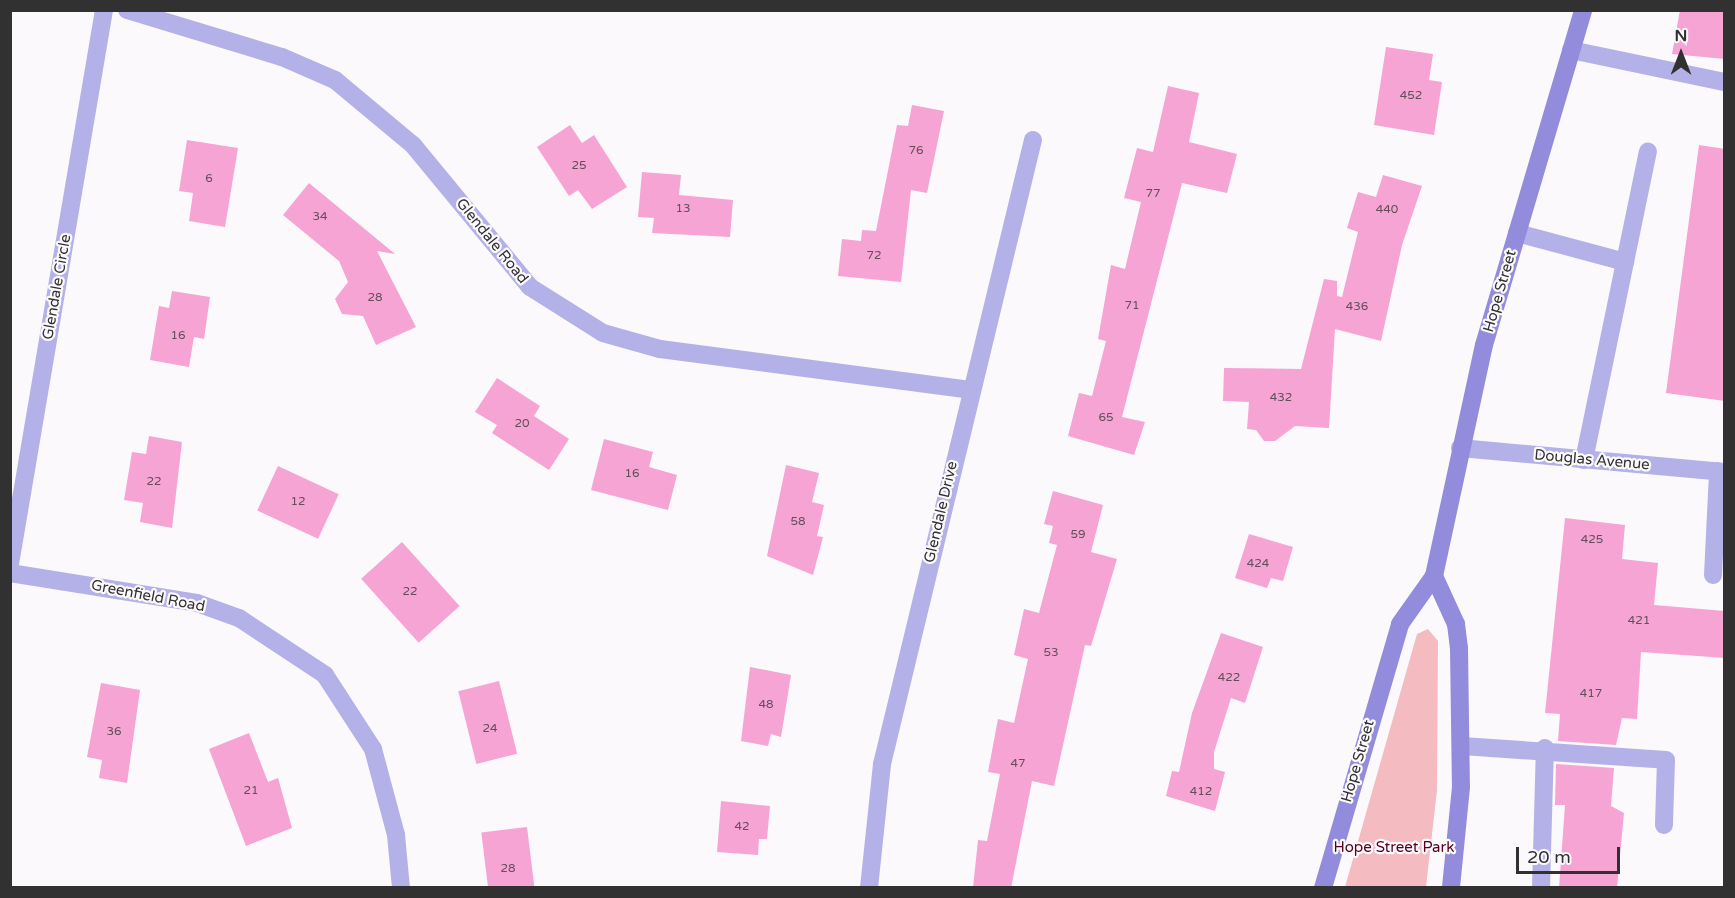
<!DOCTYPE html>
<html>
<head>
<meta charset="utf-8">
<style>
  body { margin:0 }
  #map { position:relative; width:1735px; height:898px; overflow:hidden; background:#fcf9fd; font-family:"Varela Round",sans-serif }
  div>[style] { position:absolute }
  .green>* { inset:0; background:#f4bbc1 }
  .building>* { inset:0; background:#f5a4d4; transform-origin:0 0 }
  .service>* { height:18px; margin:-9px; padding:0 9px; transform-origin:9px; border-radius:9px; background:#b4b1e8 }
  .minor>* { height:18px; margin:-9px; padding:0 9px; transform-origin:9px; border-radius:9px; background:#b4b1e8 }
  .secondary>* { height:18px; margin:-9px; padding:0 9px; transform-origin:9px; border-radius:9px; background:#938cdc }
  span { translate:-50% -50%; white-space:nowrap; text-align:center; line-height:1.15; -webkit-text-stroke:4.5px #fcf9fd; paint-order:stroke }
  .number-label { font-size:12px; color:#634e5a }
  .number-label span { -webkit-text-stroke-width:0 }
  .street-label { font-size:15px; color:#323132 }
  .park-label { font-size:15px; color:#54001b }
  .frame { position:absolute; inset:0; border:12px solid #323132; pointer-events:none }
  .north { position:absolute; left:1651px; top:24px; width:60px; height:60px; -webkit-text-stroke:4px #fcf9fd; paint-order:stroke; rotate:0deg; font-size:16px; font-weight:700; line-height:24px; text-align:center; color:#323132 }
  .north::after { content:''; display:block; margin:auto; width:21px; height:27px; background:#323132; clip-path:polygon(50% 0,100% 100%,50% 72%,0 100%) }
  .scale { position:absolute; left:1516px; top:847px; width:104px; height:27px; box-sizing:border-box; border:3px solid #323132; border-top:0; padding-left:8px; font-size:18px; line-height:21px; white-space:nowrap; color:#323132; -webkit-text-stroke:4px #fcf9fd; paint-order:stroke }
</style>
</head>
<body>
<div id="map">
  <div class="green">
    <i style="clip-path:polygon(1428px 629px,1438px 641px,1437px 790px,1426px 887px,1345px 887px,1417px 634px)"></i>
  </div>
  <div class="building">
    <i style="clip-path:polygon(1680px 10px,1725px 10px,1725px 59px,1672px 54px)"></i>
    <i style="clip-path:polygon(1386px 47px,1433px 54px,1429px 80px,1442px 82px,1434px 135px,1374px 125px)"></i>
    <i style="clip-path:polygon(1168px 86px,1199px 93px,1189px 142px,1237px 154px,1227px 193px,1182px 183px,1122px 417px,1145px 422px,1134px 455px,1068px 436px,1079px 393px,1092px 396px,1106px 341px,1098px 339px,1111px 265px,1125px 269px,1141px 202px,1124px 198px,1137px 148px,1153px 152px)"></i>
    <i style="clip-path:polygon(912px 105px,944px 111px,927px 193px,911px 190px,901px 282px,838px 276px,842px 239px,861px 241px,862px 230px,876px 231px,897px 125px,908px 126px)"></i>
    <i style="clip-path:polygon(570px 125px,582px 143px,594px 135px,627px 187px,592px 209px,578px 190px,569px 196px,537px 147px)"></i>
    <i style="clip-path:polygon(187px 140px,238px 148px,225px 227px,189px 221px,193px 193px,179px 191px)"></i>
    <i style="clip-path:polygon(1699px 145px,1725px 149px,1725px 401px,1666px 393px)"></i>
    <i style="clip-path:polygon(642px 172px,681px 175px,679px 195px,733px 200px,730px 237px,652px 233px,654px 218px,638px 217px)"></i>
    <i style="clip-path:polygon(1383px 175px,1422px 186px,1402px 245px,1381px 341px,1335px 329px,1329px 428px,1295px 426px,1275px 441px,1264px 441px,1256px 430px,1247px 429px,1249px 402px,1223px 401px,1224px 368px,1301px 369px,1324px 279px,1337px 281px,1337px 296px,1342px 297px,1358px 232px,1347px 228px,1358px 192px,1376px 197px)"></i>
    <i style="clip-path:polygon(309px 183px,395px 254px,377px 251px,416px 327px,376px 345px,363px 316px,342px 314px,335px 299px,348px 282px,339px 261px,283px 215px)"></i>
    <i style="clip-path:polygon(172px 291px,210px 297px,204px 339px,194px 337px,189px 367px,150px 360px,159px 306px,169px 308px)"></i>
    <i style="clip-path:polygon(497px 378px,540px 406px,534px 416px,569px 439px,549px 470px,492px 433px,497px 425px,475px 412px)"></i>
    <i style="clip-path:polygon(149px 436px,182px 442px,172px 528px,140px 522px,143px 503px,124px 500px,132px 452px,146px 454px)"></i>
    <i style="clip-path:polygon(604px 439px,653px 452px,649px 467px,677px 475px,668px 510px,591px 490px)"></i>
    <i style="clip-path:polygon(786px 465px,819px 473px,812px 502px,824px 505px,817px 536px,823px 537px,813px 575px,767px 556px)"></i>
    <i style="left:278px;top:466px;width:67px;height:49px;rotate:25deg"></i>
    <i style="clip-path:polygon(1053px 491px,1103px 505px,1091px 552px,1117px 559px,1091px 646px,1085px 645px,1054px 786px,1032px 781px,1011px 888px,973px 888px,978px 840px,987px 841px,1000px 774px,988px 772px,998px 719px,1014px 723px,1028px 659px,1014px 655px,1024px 609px,1039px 613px,1057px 545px,1049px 543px,1053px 526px,1044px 524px)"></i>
    <i style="clip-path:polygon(1565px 518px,1625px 525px,1622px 559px,1658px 563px,1654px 605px,1725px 611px,1725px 658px,1641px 652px,1637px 719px,1622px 718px,1616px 745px,1558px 741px,1560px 714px,1545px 713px)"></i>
    <i style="clip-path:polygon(1249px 534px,1293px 547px,1283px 581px,1271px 578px,1267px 588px,1235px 578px)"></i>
    <i style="left:402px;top:542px;width:86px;height:55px;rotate:48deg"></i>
    <i style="clip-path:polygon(1221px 633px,1263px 647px,1245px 703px,1231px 698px,1214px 752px,1214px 769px,1225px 772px,1215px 811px,1166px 796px,1172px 771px,1179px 772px,1192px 713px)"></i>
    <i style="clip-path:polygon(750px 667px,791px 675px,781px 737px,771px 734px,768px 746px,741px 741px)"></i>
    <i style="left:499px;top:681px;width:75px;height:42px;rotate:76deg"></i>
    <i style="clip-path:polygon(101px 683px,140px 690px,127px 783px,99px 778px,102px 760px,87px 757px)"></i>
    <i style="clip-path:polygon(249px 733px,268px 782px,278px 778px,292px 828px,246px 846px,209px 749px)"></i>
    <i style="clip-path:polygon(1556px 764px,1614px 768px,1611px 806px,1624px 813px,1617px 888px,1559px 888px,1565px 805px,1555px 805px)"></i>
    <i style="clip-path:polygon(721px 801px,770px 806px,767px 839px,759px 839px,758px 855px,717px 852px)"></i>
    <i style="left:527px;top:827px;width:61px;height:46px;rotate:83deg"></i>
  </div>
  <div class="service">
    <i style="left:1571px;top:50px;width:156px;rotate:11.8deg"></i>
    <i style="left:1517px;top:233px;width:112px;rotate:15deg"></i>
    <i style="left:1584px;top:460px;width:315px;rotate:-78.3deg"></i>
    <i style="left:1713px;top:575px;width:104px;rotate:-87.2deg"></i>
    <i style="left:1462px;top:746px;width:204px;rotate:3.9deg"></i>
    <i style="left:1666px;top:760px;width:65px;rotate:91.8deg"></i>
    <i style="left:1541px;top:888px;width:140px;rotate:-88.4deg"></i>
  </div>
  <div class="minor">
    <i style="left:127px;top:10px;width:162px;rotate:16.9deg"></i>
    <i style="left:282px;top:57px;width:58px;rotate:23.5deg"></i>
    <i style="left:335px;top:80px;width:102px;rotate:39.8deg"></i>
    <i style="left:413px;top:145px;width:184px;rotate:50.5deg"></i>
    <i style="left:530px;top:287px;width:86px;rotate:32.2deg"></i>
    <i style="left:603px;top:333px;width:59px;rotate:15.7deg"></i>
    <i style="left:660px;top:349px;width:313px;rotate:7.5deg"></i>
    <i style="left:1460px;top:448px;width:265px;rotate:5.2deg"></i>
    <i style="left:10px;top:564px;width:562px;rotate:-80.37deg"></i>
    <i style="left:10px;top:573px;width:189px;rotate:9.1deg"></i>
    <i style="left:197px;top:603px;width:45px;rotate:19.7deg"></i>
    <i style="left:239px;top:618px;width:103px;rotate:33.5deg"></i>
    <i style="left:325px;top:675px;width:88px;rotate:57deg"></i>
    <i style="left:373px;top:749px;width:89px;rotate:75deg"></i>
    <i style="left:396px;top:835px;width:53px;rotate:84.6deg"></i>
    <i style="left:869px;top:888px;width:125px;rotate:-84deg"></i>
    <i style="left:882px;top:764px;width:642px;rotate:-76.4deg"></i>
  </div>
  <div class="secondary">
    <i style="left:1434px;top:576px;width:53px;rotate:65.4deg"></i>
    <i style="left:1456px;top:624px;width:24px;rotate:83deg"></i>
    <i style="left:1459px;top:648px;width:139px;rotate:89.2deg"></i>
    <i style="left:1461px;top:787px;width:101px;rotate:95.7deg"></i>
    <i style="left:1323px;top:888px;width:275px;rotate:-73.7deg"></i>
    <i style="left:1400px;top:624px;width:59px;rotate:-54.7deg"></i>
    <i style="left:1434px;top:576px;width:236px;rotate:-77.8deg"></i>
    <i style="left:1484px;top:345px;width:349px;rotate:-73.5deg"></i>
  </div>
  <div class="number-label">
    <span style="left:1411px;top:96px">452</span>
    <span style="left:916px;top:151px">76</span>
    <span style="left:579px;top:166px">25</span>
    <span style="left:209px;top:179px">6</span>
    <span style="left:1153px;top:194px">77</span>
    <span style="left:683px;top:209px">13</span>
    <span style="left:1387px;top:210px">440</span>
    <span style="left:320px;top:217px">34</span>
    <span style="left:874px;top:256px">72</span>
    <span style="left:375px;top:298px">28</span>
    <span style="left:1132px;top:306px">71</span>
    <span style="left:1357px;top:307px">436</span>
    <span style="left:178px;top:336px">16</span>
    <span style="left:1281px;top:398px">432</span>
    <span style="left:1106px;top:418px">65</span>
    <span style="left:522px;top:424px">20</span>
    <span style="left:632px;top:474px">16</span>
    <span style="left:154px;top:482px">22</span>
    <span style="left:298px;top:502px">12</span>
    <span style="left:798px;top:522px">58</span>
    <span style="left:1078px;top:535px">59</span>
    <span style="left:1592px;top:540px">425</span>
    <span style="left:1258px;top:564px">424</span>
    <span style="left:410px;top:592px">22</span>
    <span style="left:1639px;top:621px">421</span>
    <span style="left:1051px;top:653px">53</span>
    <span style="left:1229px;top:678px">422</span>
    <span style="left:1591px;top:694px">417</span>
    <span style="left:766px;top:705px">48</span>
    <span style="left:490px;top:729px">24</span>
    <span style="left:114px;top:732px">36</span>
    <span style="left:1018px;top:764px">47</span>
    <span style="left:251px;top:791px">21</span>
    <span style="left:1201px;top:792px">412</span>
    <span style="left:742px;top:827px">42</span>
    <span style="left:508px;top:869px">28</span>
  </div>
  <div class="street-label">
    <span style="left:492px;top:241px;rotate:51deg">Glendale Road</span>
    <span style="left:57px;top:287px;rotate:-80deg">Glendale Circle</span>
    <span style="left:1500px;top:291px;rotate:-74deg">Hope Street</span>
    <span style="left:1592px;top:460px;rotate:5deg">Douglas Avenue</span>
    <span style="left:941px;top:512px;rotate:-77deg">Glendale Drive</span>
    <span style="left:148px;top:596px;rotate:11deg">Greenfield Road</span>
    <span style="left:1358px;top:761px;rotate:-74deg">Hope Street</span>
  </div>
  <div class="park-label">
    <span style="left:1394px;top:848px">Hope Street Park</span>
  </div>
  <div class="frame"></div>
  <div class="north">N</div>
  <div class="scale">20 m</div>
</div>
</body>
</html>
